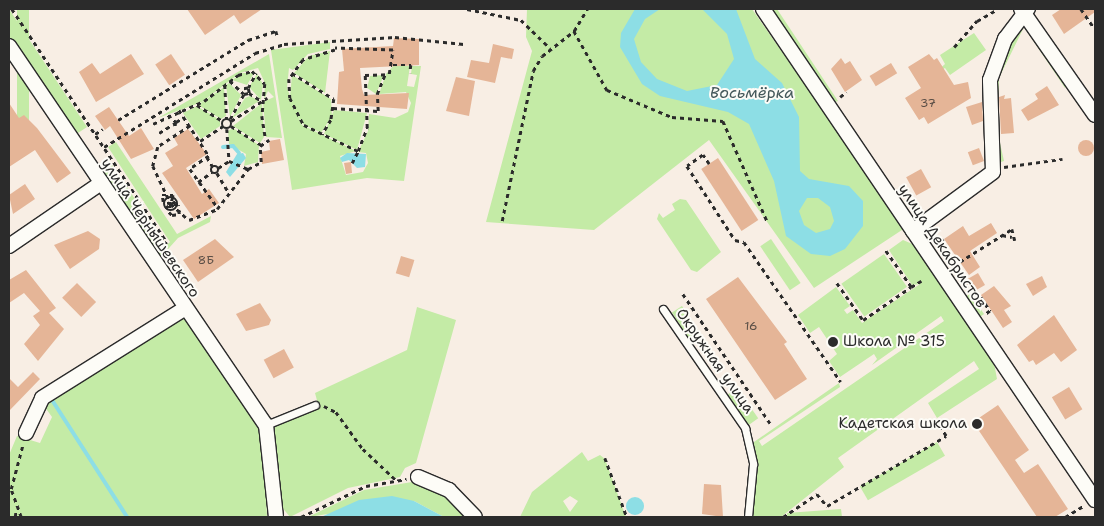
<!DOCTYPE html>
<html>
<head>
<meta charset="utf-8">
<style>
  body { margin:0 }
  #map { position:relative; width:1104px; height:526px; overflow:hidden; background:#f8eee4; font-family:"Shantell Sans",sans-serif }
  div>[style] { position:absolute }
  .green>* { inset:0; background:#c4eba6; transform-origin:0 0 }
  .water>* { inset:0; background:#8ddee5 }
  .round { border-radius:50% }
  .stream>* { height:4px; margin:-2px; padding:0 2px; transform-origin:2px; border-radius:2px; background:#8ddee5 }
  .building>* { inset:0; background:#e5b597; transform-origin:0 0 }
  .path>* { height:2.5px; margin-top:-1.25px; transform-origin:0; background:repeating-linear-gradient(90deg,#2b2b2b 0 4px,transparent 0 8px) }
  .path>.ring { margin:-1.25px; padding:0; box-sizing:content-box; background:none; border:2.5px solid #2b2b2b; border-radius:50% }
  .roads { filter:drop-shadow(1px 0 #2b2b2b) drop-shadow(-1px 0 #2b2b2b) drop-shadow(0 1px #2b2b2b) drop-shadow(0 -1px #2b2b2b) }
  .service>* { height:7px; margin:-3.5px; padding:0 3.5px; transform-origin:3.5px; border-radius:3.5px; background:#fdfcf7 }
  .minor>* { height:14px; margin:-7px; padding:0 7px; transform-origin:7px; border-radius:7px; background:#fdfcf7 }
  .dots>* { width:14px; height:14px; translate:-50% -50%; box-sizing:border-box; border:2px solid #fdfcf7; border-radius:50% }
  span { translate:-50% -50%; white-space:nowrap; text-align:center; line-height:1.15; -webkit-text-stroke:4px #fdfcf7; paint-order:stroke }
  .number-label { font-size:12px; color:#5a4e46 }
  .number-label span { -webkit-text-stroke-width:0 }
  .street-label { font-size:15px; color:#2b2b2b }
  .poi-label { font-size:15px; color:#2b2b2b }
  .left { translate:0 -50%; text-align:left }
  .right { translate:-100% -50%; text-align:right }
  .water-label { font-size:16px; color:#44585a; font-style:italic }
  .frame { position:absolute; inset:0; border:10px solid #2b2b2b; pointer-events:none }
</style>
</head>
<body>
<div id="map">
  <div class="green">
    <i style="clip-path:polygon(9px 9px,87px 127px,78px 133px,73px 132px,9px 38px)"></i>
    <i style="left:17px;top:9px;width:12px;height:134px"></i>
    <i style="clip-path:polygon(527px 9px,752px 9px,905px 228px,814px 288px,709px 140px,594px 230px,486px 222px,532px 51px,526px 37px)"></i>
    <i style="clip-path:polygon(768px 9px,777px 9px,838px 101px,833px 103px)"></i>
    <i style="clip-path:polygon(1021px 22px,1068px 82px,1065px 88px,1024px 27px,999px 78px,998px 134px,1004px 161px,998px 163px,994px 135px,997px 67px)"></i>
    <i style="clip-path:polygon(974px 33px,986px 50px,950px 75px,945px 68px,934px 74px,945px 64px,940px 55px)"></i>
    <i style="clip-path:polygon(330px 42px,330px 49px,308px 54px,293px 70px,289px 68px,287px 88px,302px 125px,356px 151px,340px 156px,346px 175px,363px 172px,368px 163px,366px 153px,358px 152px,368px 131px,369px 114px,395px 118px,408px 112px,411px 103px,406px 92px,379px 94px,386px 74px,394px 65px,410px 66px,407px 86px,414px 87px,417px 75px,411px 74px,412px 66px,421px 66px,404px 181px,367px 178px,292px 190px,271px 50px)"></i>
    <i style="clip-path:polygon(330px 51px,325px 93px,294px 73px,309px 56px)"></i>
    <i style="clip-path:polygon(269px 54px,282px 138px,266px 137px,263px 102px,274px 97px,268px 91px,264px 99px,265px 83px,258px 68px,240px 73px,202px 102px,158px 118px)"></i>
    <i style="clip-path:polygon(243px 73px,254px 73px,247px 85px,232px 80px)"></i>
    <i style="clip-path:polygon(257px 74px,263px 84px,261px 100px,249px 87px)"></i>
    <i style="clip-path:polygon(292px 75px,331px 99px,332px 116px,321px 133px,303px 124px,296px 113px,290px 96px)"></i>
    <i style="clip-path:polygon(384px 75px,376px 94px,367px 88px,370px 76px)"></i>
    <i style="clip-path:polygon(229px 83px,241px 95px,230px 117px,226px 85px)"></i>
    <i style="clip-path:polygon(224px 87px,226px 116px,221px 119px,198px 105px)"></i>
    <i style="clip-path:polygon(250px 96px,259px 101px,232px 118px,245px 98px)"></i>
    <i style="clip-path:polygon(262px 103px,264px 137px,260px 143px,233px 126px)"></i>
    <i style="clip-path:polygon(197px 106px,220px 120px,220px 126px,201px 139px,183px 113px)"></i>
    <i style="clip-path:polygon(334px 110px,367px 113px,357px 150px,324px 134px)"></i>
    <i style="clip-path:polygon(233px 128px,259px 145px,258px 162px,244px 166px,246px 154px,229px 144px,228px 131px)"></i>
    <i style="clip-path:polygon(116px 142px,177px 234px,211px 216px,210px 222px,178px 238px,161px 257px,155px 254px,170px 242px,108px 147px)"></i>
    <i style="left:108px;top:159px;width:101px;height:12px;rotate:56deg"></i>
    <i style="clip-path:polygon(680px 199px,686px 200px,721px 252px,697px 272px,691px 270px,657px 219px,659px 213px,663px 218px,675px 210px,672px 204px)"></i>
    <i style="left:771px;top:239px;width:53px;height:13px;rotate:56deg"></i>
    <i style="clip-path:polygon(903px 240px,917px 246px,994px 363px,997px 379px,937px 418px,928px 403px,979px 369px,974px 361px,838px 458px,844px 467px,781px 517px,753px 517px,754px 442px,839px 383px,840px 387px,759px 441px,762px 446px,944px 321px,941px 316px,872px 365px,877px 359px,874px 354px,840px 377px,829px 361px,837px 354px,819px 327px,810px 333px,798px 315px,836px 287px,850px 306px,844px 310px,847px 314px,853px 310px,862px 323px,920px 284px,912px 285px,889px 250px)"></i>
    <i style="left:884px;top:254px;width:40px;height:52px;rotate:55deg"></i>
    <i style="clip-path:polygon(970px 294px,984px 314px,977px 319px,965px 297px)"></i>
    <i style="left:682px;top:306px;width:38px;height:12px;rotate:57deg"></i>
    <i style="clip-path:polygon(417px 307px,456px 320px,416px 463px,405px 468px,400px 477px,348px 488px,290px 517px,281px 506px,274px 424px,303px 409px,319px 408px,315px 393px,407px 350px)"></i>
    <i style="clip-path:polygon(184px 316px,263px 429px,267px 517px,9px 517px,9px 455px,17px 436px,40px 443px,52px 417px,42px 403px)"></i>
    <i style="left:737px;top:388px;width:37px;height:12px;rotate:55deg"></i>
    <i style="left:937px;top:442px;width:16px;height:89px;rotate:60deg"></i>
    <i style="clip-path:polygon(evenodd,582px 452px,588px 461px,600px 455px,605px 459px,626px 517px,520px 517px,532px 492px,582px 452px,570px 496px,578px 501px,570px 512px,563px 501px,570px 496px)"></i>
    <i style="clip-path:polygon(412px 482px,445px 492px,470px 517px,444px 517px,414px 501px,308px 517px,364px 490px)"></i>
    <i style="clip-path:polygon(841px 509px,842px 517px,787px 517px,787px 513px)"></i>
  </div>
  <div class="water">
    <i style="clip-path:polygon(evenodd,635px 9px,660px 9px,645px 19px,634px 39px,641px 62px,657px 79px,687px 91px,717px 85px,734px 59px,727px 34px,702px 9px,736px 9px,755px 59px,782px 83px,799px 117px,800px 171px,809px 179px,849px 186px,863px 201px,863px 226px,845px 249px,830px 256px,811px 254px,786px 236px,774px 181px,749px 124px,728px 112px,660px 96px,642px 84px,620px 47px,621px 33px,635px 9px,807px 198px,818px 198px,830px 207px,834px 221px,830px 229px,816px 233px,804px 225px,799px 211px,807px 198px)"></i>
    <i style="clip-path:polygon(347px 153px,366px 154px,365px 167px,357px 168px,349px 160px,342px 162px,340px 158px)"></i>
    <i style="clip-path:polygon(237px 154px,243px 153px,246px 158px,230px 177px,226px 172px)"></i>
    <i style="clip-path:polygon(392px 496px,414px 501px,444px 517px,321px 517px,359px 500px)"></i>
    <i class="round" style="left:626px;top:497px;width:18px;height:18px"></i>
  </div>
  <div class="stream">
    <i style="left:223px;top:147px;width:10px;rotate:-6deg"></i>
    <i style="left:233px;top:146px;width:9px;rotate:49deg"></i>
    <i style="left:52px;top:400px;width:139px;rotate:57.3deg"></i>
  </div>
  <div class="building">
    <i style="clip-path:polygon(187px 9px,262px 9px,240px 24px,234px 15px,205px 35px)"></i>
    <i style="clip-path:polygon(1061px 9px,1095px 9px,1095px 12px,1064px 34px,1052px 15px)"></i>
    <i style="clip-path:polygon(394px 38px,419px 39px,419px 65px,360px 68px,362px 89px,364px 95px,409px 93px,407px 109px,337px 104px,339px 72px,344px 71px,342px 49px,393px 46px)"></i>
    <i style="clip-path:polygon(493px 44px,514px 49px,512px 59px,501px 57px,495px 83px,467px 77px,471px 60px,489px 63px)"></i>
    <i style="clip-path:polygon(131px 54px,144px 74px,96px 102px,79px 72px,92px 63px,100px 74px)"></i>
    <i style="left:171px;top:54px;width:25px;height:19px;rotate:56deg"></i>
    <i style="clip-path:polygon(929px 54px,934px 60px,937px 58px,954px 85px,968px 82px,971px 98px,928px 124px,924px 117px,919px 120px,905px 98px,921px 88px,908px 67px)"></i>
    <i style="clip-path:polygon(841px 58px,845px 64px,850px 61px,862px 80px,845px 92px,831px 69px)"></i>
    <i style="left:891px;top:63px;width:12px;height:25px;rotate:59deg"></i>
    <i style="clip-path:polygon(456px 77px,475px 81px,469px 116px,446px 111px)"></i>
    <i style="clip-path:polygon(1047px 86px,1059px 105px,1028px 121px,1021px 110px,1038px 99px,1035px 94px)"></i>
    <i style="clip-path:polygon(1005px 95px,1004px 99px,1011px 98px,1014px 133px,1001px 134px,999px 97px)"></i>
    <i style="clip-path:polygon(982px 102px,983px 121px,972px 125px,966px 107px)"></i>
    <i style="clip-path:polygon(9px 103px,19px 118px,24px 115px,37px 128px,71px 173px,57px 183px,35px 150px,9px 167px)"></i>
    <i style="clip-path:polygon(109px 107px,129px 136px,141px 128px,154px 149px,131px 159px,110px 126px,105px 130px,95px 116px)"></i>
    <i style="clip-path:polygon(188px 129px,207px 154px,186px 168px,202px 194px,209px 189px,219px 203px,194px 219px,162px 173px,173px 166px,165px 153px,178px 145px,174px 138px)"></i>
    <i style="clip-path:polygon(280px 139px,284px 160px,262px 164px,261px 152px,270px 150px,269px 141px)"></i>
    <i class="round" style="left:1078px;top:140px;width:16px;height:16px"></i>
    <i style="left:979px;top:148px;width:14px;height:12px;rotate:69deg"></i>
    <i style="left:718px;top:158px;width:74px;height:20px;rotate:57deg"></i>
    <i style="clip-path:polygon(351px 162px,352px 173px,346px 174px,344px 163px)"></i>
    <i style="left:921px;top:169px;width:21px;height:17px;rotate:61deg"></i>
    <i style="clip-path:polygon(25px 184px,35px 199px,13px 214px,9px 195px)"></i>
    <i style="clip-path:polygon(991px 223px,997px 233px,970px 251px,980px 267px,969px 275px,944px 239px,963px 226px,969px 236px)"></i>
    <i style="clip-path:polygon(88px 231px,100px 239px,99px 249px,70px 269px,54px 245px)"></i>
    <i style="clip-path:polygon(215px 239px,234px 257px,198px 282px,183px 260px)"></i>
    <i style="left:401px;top:256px;width:14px;height:18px;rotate:17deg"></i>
    <i style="clip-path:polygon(26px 270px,56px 308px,49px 313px,64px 329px,38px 361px,24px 344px,40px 325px,33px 316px,40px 311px,24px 293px,9px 303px,9px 280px)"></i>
    <i style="left:978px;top:273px;width:14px;height:18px;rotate:60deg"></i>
    <i style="clip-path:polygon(1042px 276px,1047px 287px,1033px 296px,1026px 284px)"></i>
    <i style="clip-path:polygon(738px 277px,787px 342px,784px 344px,807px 379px,775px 400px,706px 299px)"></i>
    <i style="left:77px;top:283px;width:27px;height:21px;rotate:45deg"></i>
    <i style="clip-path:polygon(994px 286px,1011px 306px,1004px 310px,1012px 322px,1003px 328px,981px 295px)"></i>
    <i style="clip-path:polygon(260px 303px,271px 320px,269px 325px,246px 331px,236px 314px)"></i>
    <i style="clip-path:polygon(1054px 315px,1077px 350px,1061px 362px,1054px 353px,1036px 365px,1033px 360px,1029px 362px,1017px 345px)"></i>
    <i style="left:284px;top:349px;width:21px;height:23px;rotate:62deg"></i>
    <i style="clip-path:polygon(33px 372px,40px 379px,9px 411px,9px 378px,18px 387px)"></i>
    <i style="left:1069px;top:387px;width:26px;height:20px;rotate:59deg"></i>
    <i style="clip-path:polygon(998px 405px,1029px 450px,1015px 460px,1024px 473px,1038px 464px,1068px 509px,1055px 517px,1037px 517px,973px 422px)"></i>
    <i style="clip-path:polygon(704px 484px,721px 485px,723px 517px,702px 514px)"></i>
  </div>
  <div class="path">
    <i style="left:12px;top:9px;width:280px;rotate:56.4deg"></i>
    <i style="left:167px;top:242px;width:8px;rotate:140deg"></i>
    <i style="left:467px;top:9px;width:55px;rotate:11.5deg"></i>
    <i style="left:521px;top:20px;width:40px;rotate:44deg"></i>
    <i style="left:1081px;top:9px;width:24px;rotate:55deg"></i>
    <i style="left:574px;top:31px;width:68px;rotate:60.8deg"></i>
    <i style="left:607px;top:90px;width:70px;rotate:22.6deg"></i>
    <i style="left:672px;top:117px;width:51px;rotate:4.5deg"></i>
    <i style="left:723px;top:121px;width:111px;rotate:66.2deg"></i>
    <i style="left:954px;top:47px;width:35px;rotate:-49deg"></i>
    <i style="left:977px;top:21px;width:24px;rotate:-30deg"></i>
    <i style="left:335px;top:50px;width:34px;rotate:163deg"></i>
    <i style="left:303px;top:60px;width:24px;rotate:126deg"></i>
    <i style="left:289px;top:79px;width:19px;rotate:87deg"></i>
    <i style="left:290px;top:98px;width:30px;rotate:63deg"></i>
    <i style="left:304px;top:125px;width:60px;rotate:25.7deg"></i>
    <i style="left:358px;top:151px;width:25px;rotate:-69deg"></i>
    <i style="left:367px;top:128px;width:53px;rotate:-92.2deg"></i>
    <i style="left:365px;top:75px;width:24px;rotate:-2deg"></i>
    <i style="left:389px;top:74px;width:24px;rotate:-81deg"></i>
    <i style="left:393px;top:50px;width:58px;rotate:-178deg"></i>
    <i style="left:393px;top:65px;width:18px"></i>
    <i style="left:411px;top:65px;width:8px;rotate:97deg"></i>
    <i style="left:292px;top:73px;width:49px;rotate:31.8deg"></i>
    <i style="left:334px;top:99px;width:21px;rotate:98deg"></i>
    <i style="left:331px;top:120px;width:17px;rotate:121deg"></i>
    <i style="left:230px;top:81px;width:19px;rotate:43deg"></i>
    <i style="left:244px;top:94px;width:5px;rotate:-11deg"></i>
    <i style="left:249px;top:93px;width:5px;rotate:-101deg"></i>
    <i style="left:248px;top:88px;width:6px;rotate:171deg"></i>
    <i style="left:225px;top:85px;width:34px;rotate:87deg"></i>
    <i style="left:248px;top:88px;width:17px;rotate:-62deg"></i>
    <i style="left:249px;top:93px;width:15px;rotate:32deg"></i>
    <i style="left:840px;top:97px;width:8px;rotate:-40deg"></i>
    <i style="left:197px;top:105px;width:31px;rotate:32deg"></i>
    <i style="left:333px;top:108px;width:45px;rotate:3.8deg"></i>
    <i style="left:378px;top:111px;width:17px;rotate:-93deg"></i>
    <i style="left:377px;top:94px;width:22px;rotate:-68deg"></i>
    <i style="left:179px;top:110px;width:55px;rotate:56.9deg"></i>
    <i style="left:209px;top:156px;width:23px;rotate:146deg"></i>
    <i style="left:190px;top:169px;width:48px;rotate:54.3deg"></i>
    <i style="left:168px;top:115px;width:11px;rotate:41deg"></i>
    <i style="left:176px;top:122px;width:4px;rotate:104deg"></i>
    <i style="left:175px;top:126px;width:5px;rotate:-112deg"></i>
    <i style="left:230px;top:119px;width:29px;rotate:-61deg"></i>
    <i class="ring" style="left:222px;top:119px;width:7.5px;height:7.5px"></i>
    <i style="left:118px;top:120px;width:153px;rotate:-31.6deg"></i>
    <i style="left:248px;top:40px;width:29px;rotate:-18deg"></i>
    <i style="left:276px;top:31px;width:7px;rotate:74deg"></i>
    <i style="left:231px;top:121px;width:43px;rotate:-32.6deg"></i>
    <i style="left:176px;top:122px;width:9px;rotate:-32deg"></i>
    <i style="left:153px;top:124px;width:56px;rotate:-24.3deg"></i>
    <i style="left:204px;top:101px;width:43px;rotate:-37.4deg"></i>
    <i style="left:238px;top:75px;width:15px;rotate:-16deg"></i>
    <i style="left:252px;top:71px;width:18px;rotate:45deg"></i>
    <i style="left:265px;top:84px;width:32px;rotate:95deg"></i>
    <i style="left:262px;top:116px;width:24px;rotate:81deg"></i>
    <i style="left:190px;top:126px;width:38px;rotate:147deg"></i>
    <i style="left:158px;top:147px;width:20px;rotate:105deg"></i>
    <i style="left:153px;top:166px;width:42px;rotate:64.7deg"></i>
    <i style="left:171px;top:204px;width:24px;rotate:42deg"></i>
    <i style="left:189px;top:220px;width:30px;rotate:-21deg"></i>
    <i style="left:217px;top:209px;width:51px;rotate:-52.2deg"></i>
    <i style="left:248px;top:169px;width:15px;rotate:-28deg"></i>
    <i style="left:261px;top:162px;width:16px;rotate:-94deg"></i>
    <i style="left:260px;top:146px;width:11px;rotate:-34deg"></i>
    <i style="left:231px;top:126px;width:36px;rotate:32deg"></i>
    <i style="left:227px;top:129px;width:32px;rotate:86deg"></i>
    <i style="left:229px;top:161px;width:21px;rotate:23deg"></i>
    <i style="left:159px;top:133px;width:15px;rotate:-32deg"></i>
    <i style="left:95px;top:134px;width:9px;rotate:-32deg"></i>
    <i style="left:200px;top:141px;width:27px;rotate:-33deg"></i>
    <i style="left:104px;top:147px;width:178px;rotate:-31.9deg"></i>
    <i style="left:255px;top:53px;width:30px;rotate:-17deg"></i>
    <i style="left:284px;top:44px;width:111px;rotate:-3.6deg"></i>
    <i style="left:395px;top:37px;width:69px;rotate:5.8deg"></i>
    <i style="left:207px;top:157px;width:12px;rotate:59deg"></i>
    <i style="left:352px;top:163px;width:13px;rotate:-63deg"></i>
    <i style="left:709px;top:164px;width:11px;rotate:-124deg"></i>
    <i style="left:703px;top:155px;width:19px;rotate:145deg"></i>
    <i style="left:687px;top:166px;width:88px;rotate:57deg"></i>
    <i style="left:735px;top:240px;width:9px;rotate:13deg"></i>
    <i style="left:744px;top:242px;width:170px;rotate:55.3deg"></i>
    <i class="ring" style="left:211.5px;top:166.5px;width:4.5px;height:4.5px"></i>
    <i style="left:1004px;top:167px;width:59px;rotate:-7.9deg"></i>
    <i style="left:218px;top:168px;width:13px;rotate:-32deg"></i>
    <i style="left:217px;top:173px;width:21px;rotate:59deg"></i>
    <i style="left:198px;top:182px;width:17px;rotate:-36deg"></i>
    <i class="ring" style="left:164px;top:197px;width:11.5px;height:11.5px"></i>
    <i style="left:178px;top:205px;width:7px;rotate:-172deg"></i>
    <i style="left:171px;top:204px;width:8px;rotate:-166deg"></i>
    <i style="left:163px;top:202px;width:7px;rotate:-98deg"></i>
    <i style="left:162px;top:195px;width:11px"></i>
    <i style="left:173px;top:195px;width:2px;rotate:90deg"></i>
    <i style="left:173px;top:197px;width:7px;rotate:106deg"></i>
    <i style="left:171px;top:204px;width:8px;rotate:104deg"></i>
    <i style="left:169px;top:212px;width:4px;rotate:45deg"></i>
    <i style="left:172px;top:215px;width:7px;rotate:-8deg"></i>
    <i style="left:179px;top:214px;width:9px;rotate:-96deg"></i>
    <i style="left:165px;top:208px;width:14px;rotate:-34deg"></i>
    <i style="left:502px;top:221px;width:153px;rotate:-78.3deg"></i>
    <i style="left:533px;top:71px;width:17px;rotate:-59deg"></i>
    <i style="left:542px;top:56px;width:41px;rotate:-38deg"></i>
    <i style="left:574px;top:31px;width:26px;rotate:-59deg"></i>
    <i style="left:1002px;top:235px;width:10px;rotate:11deg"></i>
    <i style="left:936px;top:244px;width:9px;rotate:-36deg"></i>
    <i style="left:953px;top:266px;width:70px;rotate:-32.1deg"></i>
    <i style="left:1012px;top:229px;width:12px;rotate:76deg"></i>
    <i style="left:837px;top:283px;width:45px;rotate:54.9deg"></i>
    <i style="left:863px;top:320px;width:58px;rotate:-34.5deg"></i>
    <i style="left:911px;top:287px;width:45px;rotate:-125.1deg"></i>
    <i style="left:911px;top:287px;width:12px;rotate:-31deg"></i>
    <i style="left:683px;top:294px;width:156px;rotate:56deg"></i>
    <i style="left:981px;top:297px;width:17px;rotate:57deg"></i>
    <i style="left:990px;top:311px;width:5px;rotate:143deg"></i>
    <i style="left:324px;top:406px;width:13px;rotate:27deg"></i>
    <i style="left:336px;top:412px;width:46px;rotate:53.9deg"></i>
    <i style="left:363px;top:449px;width:45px;rotate:43.2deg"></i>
    <i style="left:605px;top:458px;width:63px;rotate:69.6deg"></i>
    <i style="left:15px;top:517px;width:7px;rotate:-82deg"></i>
    <i style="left:21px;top:517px;width:30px;rotate:-110deg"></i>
    <i style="left:11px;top:489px;width:47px;rotate:-75.1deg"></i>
    <i style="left:301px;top:517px;width:72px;rotate:-25.5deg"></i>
    <i style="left:366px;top:486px;width:41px;rotate:-9.9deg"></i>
    <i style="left:783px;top:517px;width:41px;rotate:-34.1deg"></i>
    <i style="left:817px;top:494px;width:16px;rotate:50deg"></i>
    <i style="left:827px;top:506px;width:138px;rotate:-30.5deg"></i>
    <i style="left:946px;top:436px;width:20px;rotate:-123deg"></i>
    <i style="left:1065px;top:517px;width:21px;rotate:-31deg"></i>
  </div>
  <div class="roads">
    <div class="service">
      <i style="left:663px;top:309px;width:145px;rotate:55.4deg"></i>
      <i style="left:745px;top:428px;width:37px;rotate:77deg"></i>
      <i style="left:753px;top:464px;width:53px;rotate:95.4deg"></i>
      <i style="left:266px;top:425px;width:53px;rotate:-22.2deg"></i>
    </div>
    <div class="minor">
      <i style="left:763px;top:9px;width:593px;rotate:55.93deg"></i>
      <i style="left:1021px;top:9px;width:129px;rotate:55.1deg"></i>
      <i style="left:9px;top:46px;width:458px;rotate:55.9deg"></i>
      <i style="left:266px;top:425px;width:93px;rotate:83.8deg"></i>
      <i style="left:913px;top:231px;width:99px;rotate:-36.4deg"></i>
      <i style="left:993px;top:172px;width:92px;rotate:-91.9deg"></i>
      <i style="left:990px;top:80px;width:44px;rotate:-69.9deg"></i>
      <i style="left:1005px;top:39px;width:38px;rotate:-53deg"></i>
      <i style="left:9px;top:246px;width:112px;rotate:-34.4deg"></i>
      <i style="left:26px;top:433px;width:38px;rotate:-65deg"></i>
      <i style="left:42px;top:398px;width:168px;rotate:-32.1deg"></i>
      <i style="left:418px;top:477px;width:34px;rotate:23deg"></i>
      <i style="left:449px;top:490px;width:37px;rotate:46deg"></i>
    </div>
  </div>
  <div class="dots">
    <i style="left:833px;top:342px;background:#2b2b2b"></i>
    <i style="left:977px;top:424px;background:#2b2b2b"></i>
  </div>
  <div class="number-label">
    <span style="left:928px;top:104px">37</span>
    <span style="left:206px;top:261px">8Б</span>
    <span style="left:751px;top:327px">16</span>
  </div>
  <div class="street-label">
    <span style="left:150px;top:228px;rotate:56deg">улица Чернышевского</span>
    <span style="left:942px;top:246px;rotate:56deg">улица Декабристов</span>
    <span style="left:715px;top:361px;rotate:55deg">Окружная улица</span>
  </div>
  <div class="poi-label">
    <span class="left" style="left:843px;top:342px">Школа № 315</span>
    <span class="right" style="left:967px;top:424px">Кадетская школа</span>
  </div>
  <div class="water-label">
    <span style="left:752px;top:93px">Восьмёрка</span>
  </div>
  <div class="frame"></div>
</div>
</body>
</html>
